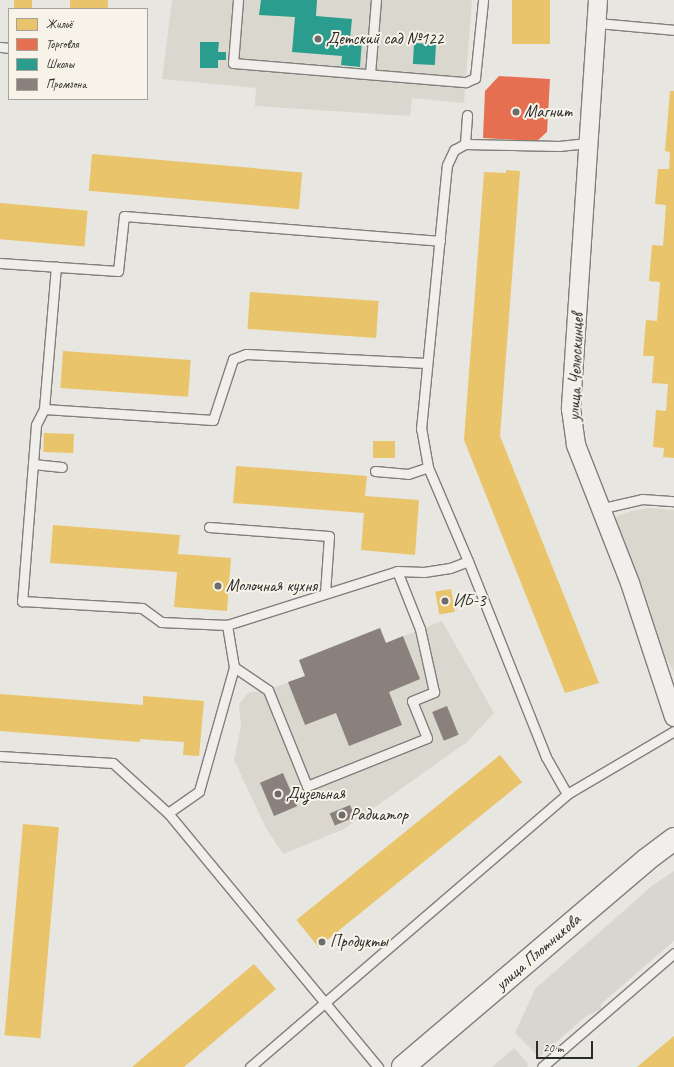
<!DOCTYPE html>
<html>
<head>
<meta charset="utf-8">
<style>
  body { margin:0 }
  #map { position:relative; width:674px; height:1067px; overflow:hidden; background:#e8e6e0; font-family:Caveat,sans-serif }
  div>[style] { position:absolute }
  .built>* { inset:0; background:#dad7cf }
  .green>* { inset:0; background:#d8d6ce }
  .homes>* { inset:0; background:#e9c46a; transform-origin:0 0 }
  .shops>* { inset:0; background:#e76f51 }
  .schools>* { inset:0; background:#2a9d8f; transform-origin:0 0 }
  .industry>* { inset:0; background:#8a817c; transform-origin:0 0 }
  .roads { filter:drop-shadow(1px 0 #807f7c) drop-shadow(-1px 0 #807f7c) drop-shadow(0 1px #807f7c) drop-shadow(0 -1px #807f7c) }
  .lane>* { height:9px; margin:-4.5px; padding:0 4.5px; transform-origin:4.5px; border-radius:4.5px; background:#f0efeb }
  .street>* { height:18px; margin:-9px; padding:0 9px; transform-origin:9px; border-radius:9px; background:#f0efeb }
  .secondary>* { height:22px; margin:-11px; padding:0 11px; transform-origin:11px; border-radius:11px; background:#f0efeb }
  .dots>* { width:11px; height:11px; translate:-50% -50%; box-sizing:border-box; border:2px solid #f7f3e8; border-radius:50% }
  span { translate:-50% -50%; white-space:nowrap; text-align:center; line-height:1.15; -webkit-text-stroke:4px #f7f3e8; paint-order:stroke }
  .poi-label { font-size:17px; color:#2b2b2b }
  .left { translate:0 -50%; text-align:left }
  .street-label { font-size:17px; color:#2b2b2b }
  .legend { position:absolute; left:8px; top:8px; width:140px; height:92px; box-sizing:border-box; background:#f7f3e8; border:1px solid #a5a39c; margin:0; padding:5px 7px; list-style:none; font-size:12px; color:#2b2b2b }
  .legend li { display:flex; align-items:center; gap:8px; height:20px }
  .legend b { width:20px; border:1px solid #a5a39c }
  .scale { position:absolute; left:536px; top:1041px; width:57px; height:18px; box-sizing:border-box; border:2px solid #2b2b2b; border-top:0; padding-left:5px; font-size:12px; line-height:14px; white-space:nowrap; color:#2b2b2b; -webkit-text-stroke:3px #f7f3e8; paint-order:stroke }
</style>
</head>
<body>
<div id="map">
  <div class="built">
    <i style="clip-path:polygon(172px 0,472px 0,464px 103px,412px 98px,410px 116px,255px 106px,256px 88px,162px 79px)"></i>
    <i style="clip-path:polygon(649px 508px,674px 510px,674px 672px,658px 644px,615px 517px,631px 511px)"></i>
    <i style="clip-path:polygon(442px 621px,494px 713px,467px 742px,344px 829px,283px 854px,266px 828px,234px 760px,241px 726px,239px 704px,248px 693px,268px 690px,305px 676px,299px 660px,380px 628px,386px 643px)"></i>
  </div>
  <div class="green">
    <i style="clip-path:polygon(674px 871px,674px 941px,601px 1004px,601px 1009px,585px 1017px,539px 1057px,515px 1033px,535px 989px,653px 885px)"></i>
    <i style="clip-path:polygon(514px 1048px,529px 1065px,527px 1067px,492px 1067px)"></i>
  </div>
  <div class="homes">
    <i style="left:14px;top:0;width:18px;height:9px"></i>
    <i style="left:70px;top:0;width:38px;height:9px"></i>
    <i style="left:512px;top:0;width:38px;height:44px"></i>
    <i style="clip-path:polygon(670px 91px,674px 91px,674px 458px,663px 457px,664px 448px,653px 447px,656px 410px,666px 411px,668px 384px,652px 383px,654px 356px,643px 356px,646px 320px,657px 321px,660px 282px,649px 281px,652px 245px,663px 246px,666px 205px,655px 204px,658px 169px,669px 169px,670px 152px,665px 151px)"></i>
    <i style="left:92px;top:154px;width:211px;height:37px;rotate:5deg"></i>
    <i style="clip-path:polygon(506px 170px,520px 171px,500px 436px,599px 683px,565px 693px,464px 440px,484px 172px,506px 173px)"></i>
    <i style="left:0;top:203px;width:88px;height:36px;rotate:5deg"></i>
    <i style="left:250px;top:292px;width:129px;height:37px;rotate:4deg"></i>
    <i style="left:63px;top:351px;width:128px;height:37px;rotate:4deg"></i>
    <i style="left:44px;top:433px;width:30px;height:19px;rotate:2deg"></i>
    <i style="left:373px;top:441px;width:22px;height:17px"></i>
    <i style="clip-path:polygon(236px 466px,367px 476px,365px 496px,419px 500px,415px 555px,361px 550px,364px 513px,233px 503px)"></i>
    <i style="clip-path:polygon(53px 525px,180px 535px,178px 554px,231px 558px,227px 611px,174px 607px,177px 572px,50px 563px)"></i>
    <i style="left:451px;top:589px;width:23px;height:16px;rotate:80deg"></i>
    <i style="clip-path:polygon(0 694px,143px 705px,143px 696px,204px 701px,199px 756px,183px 755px,184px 742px,140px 739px,140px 742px,0 731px)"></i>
    <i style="left:500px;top:755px;width:35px;height:262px;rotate:51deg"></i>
    <i style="left:23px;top:824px;width:36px;height:212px;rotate:5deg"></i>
    <i style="clip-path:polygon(254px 964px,276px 989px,184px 1067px,132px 1067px)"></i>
    <i style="clip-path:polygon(674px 1036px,674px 1067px,637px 1067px)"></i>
  </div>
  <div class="shops">
    <i style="clip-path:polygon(499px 76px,550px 79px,547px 132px,537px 141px,483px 138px,485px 91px)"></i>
  </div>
  <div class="schools">
    <i style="clip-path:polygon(261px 0,317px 0,316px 16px,352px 19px,350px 39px,362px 40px,360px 67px,341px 65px,342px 56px,292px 52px,295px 17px,259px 15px)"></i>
    <i style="clip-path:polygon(200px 42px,219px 42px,218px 52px,226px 52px,226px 60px,218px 60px,218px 68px,200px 68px)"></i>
    <i style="left:414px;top:43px;width:22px;height:21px;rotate:3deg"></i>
  </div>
  <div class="industry">
    <i style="clip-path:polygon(380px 628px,386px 643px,403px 636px,420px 679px,389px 692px,402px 725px,349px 746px,336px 713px,305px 725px,288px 682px,305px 676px,299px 660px)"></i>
    <i style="left:447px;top:706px;width:31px;height:16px;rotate:68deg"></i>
    <i style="left:283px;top:773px;width:36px;height:25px;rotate:67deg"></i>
    <i style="left:350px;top:805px;width:13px;height:22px;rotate:67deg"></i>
  </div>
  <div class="roads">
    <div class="lane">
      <i style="left:238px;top:0;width:63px;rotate:94.5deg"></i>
      <i style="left:233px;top:63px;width:234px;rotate:4.7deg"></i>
      <i style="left:466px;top:82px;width:10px;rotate:-24deg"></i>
      <i style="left:475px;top:78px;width:78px;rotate:-84.1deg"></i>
      <i style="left:596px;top:23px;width:78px;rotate:5.1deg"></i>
      <i style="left:0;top:47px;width:9px;rotate:6deg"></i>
      <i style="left:370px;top:74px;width:74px;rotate:-85.4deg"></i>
      <i style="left:465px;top:144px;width:29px;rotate:-86deg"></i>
      <i style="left:0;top:263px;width:118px;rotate:3.9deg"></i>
      <i style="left:118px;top:271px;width:55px;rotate:-83.8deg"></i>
      <i style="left:124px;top:216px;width:317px;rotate:4.5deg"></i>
      <i style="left:426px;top:363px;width:180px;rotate:-177.1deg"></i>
      <i style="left:246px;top:354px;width:14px;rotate:159deg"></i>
      <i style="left:233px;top:359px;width:64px;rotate:108.2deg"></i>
      <i style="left:213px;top:420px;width:169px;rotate:-176.3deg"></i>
      <i style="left:44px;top:409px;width:18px;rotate:117deg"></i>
      <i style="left:36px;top:425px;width:177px;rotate:94.5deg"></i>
      <i style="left:22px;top:601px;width:120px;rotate:3.3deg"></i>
      <i style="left:142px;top:608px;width:24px;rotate:36deg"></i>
      <i style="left:161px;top:622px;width:66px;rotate:2.6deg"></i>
      <i style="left:227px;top:625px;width:178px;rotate:-17.6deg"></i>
      <i style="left:397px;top:571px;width:27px;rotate:2deg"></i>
      <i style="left:424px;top:572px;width:26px;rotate:-9deg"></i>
      <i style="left:450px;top:568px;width:19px;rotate:-21deg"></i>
      <i style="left:44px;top:409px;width:143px;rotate:-85.2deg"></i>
      <i style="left:33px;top:464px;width:29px;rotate:6deg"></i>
      <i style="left:375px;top:471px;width:33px;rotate:5deg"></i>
      <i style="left:408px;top:474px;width:21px;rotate:-19deg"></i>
      <i style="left:599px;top:509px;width:44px;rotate:-13.1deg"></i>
      <i style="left:642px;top:499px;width:32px;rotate:4deg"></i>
      <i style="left:209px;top:527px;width:120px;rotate:4.3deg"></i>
      <i style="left:329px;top:536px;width:57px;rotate:94deg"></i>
      <i style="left:234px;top:667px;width:41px;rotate:34.1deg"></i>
      <i style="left:268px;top:690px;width:104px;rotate:67.9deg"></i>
      <i style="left:307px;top:786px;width:129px;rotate:-21.8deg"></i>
      <i style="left:427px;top:738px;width:40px;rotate:-112deg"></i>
      <i style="left:412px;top:701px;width:24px;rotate:-22deg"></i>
      <i style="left:434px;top:692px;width:65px;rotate:-102.5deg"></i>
      <i style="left:420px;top:629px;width:62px;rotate:-111.6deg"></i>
      <i style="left:0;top:756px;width:113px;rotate:3.5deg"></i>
      <i style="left:113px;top:763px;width:74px;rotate:42.3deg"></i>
      <i style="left:168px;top:813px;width:330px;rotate:50.4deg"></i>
      <i style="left:567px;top:794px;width:43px;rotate:-119.6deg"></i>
      <i style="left:546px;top:757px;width:211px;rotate:-111.7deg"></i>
      <i style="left:468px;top:561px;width:102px;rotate:-113.1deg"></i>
      <i style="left:428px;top:467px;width:39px;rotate:-100deg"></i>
      <i style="left:421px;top:429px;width:265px;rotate:-84.4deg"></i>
      <i style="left:447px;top:165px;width:17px;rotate:-65deg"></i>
      <i style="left:454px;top:150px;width:13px;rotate:-29deg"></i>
      <i style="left:465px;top:144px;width:94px;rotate:1.2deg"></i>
      <i style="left:559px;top:146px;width:31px;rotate:-6deg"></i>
      <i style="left:168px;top:813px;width:38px;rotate:-35deg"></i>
      <i style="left:199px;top:791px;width:129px;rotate:-74.2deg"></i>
      <i style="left:234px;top:667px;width:43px;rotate:-99.5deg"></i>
      <i style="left:250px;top:1067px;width:418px;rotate:-40.7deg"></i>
      <i style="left:567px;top:794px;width:124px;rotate:-30.5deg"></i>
      <i style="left:542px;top:1067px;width:174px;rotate:-40.8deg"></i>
    </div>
    <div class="street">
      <i style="left:598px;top:0;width:410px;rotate:93.8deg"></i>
      <i style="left:571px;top:409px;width:36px;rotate:82deg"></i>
      <i style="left:576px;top:445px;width:148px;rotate:68.6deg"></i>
      <i style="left:630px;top:583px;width:141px;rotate:71.8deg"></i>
    </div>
    <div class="secondary">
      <i style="left:403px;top:1067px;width:319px;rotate:-40.4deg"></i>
      <i style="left:646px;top:860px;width:35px;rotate:-37deg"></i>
    </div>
  </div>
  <div class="dots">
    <i style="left:318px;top:39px;background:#6d6c6a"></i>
    <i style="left:516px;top:112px;background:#6d6c6a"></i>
    <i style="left:218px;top:586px;background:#6d6c6a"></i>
    <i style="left:445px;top:601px;background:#6d6c6a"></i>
    <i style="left:278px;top:794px;background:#6d6c6a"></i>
    <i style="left:342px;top:815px;background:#6d6c6a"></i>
    <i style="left:322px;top:942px;background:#6d6c6a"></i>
  </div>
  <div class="poi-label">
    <span class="left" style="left:326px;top:39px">Детский сад №122</span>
    <span class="left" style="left:524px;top:112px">Магнит</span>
    <span class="left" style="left:226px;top:586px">Молочная кухня</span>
    <span class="left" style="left:453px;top:601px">ИБ-3</span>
    <span class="left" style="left:286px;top:794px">Дизельная</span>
    <span class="left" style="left:350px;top:815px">Радиатор</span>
    <span class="left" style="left:330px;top:942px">Продукты</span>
  </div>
  <div class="street-label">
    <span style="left:576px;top:367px;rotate:-88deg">улица Челюскинцев</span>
    <span style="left:538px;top:952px;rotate:-41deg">улица Плотникова</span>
  </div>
  <ul class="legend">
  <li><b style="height:11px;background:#e9c46a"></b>Жильё</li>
  <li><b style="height:11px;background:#e76f51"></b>Торговля</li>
  <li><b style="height:11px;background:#2a9d8f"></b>Школы</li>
  <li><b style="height:11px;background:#8a817c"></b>Промзона</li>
  </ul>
  <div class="scale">20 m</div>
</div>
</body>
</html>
